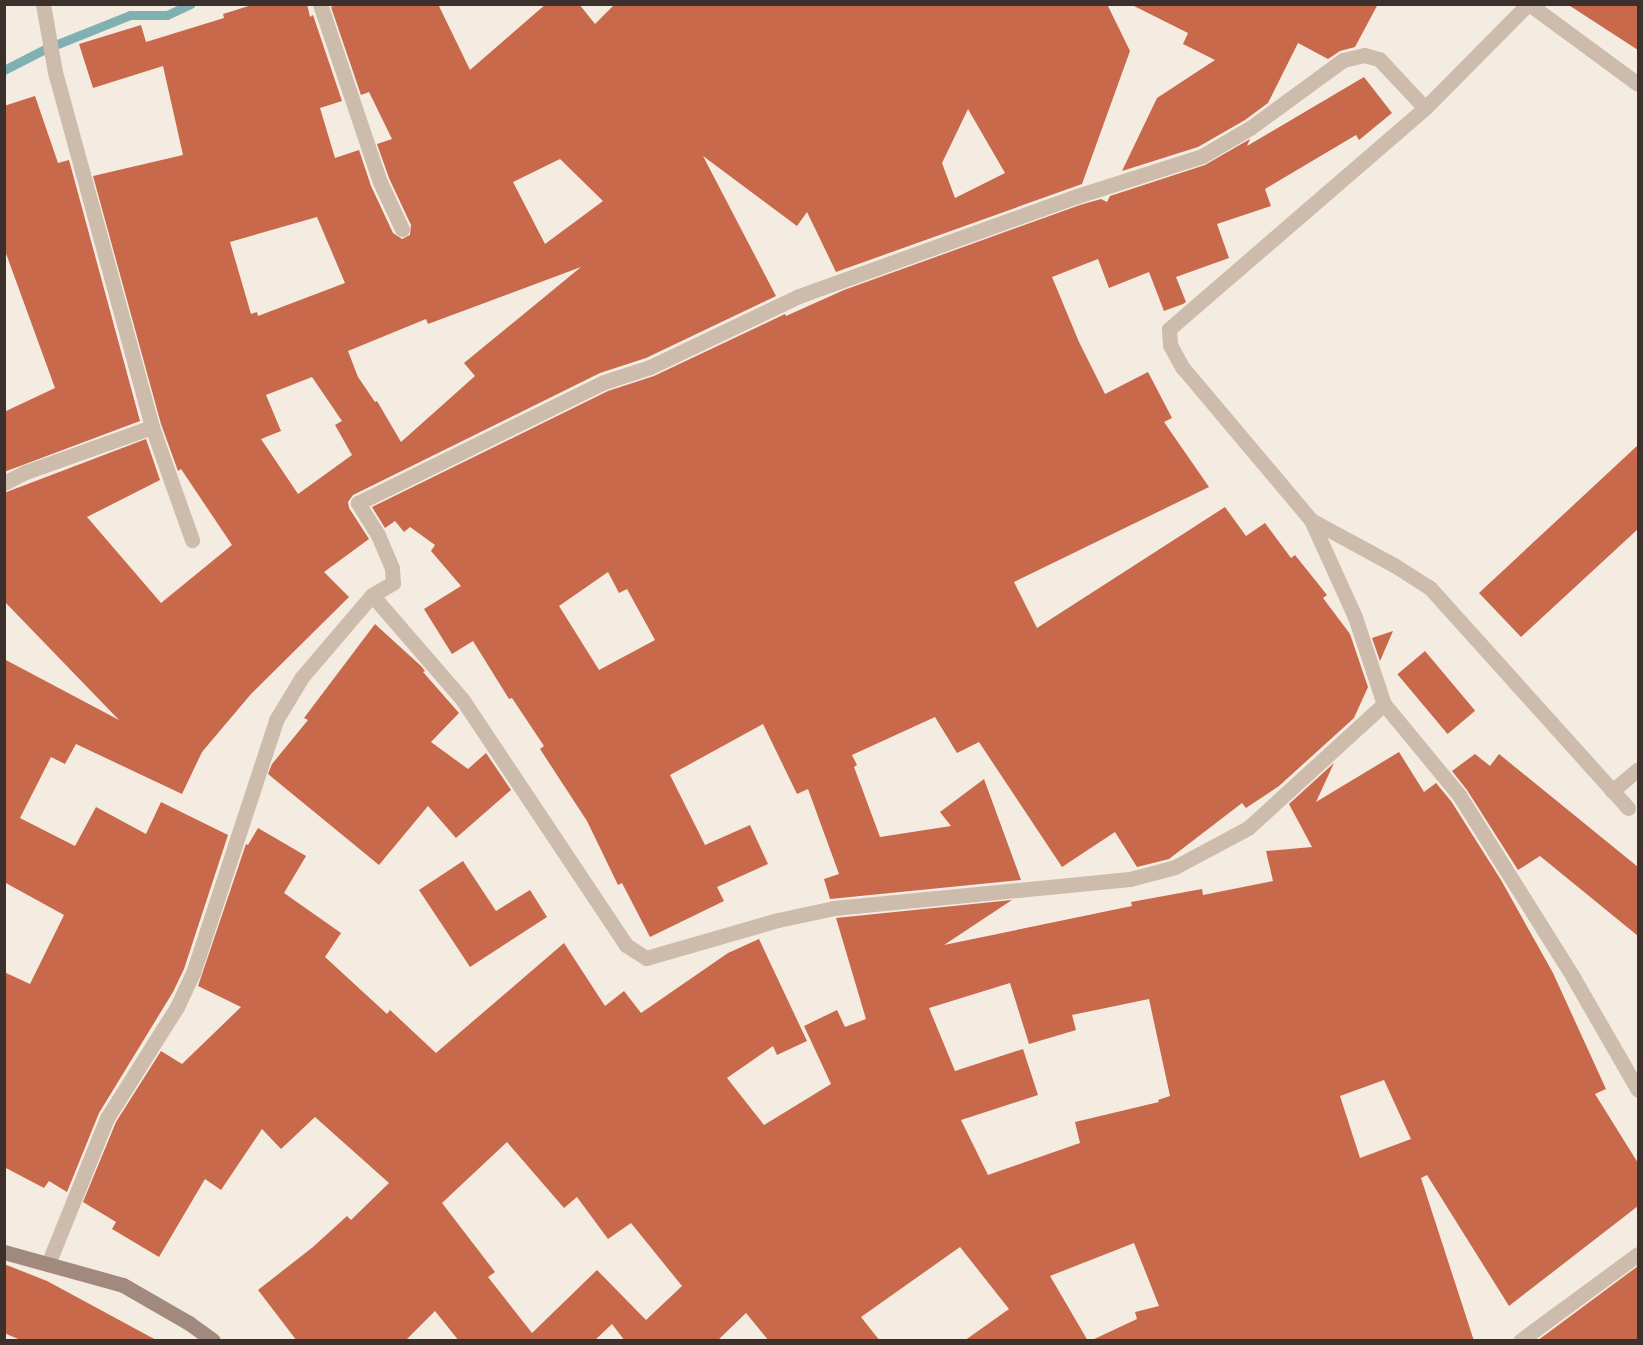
<!DOCTYPE html>
<html>
<head>
<meta charset="utf-8">
<style>
  body { margin:0 }
  #map { position:relative; width:1643px; height:1345px; overflow:hidden; background:#f4ebe1; font-family:Cabin,sans-serif }
  div>[style] { position:absolute }
  .stream>* { height:9px; margin:-4.5px; padding:0 4.5px; transform-origin:4.5px; border-radius:4.5px; background:#7fb0b2 }
  .building>* { inset:0; background:#c8694b; transform-origin:0 0 }
  .minor>* { height:15px; margin:-7.5px; padding:0 7.5px; transform-origin:7.5px; border-radius:7.5px; background:#cdbbac }
  .secondary>* { height:15px; margin:-7.5px; padding:0 7.5px; transform-origin:7.5px; border-radius:7.5px; background:#a18a7d }
  span { translate:-50% -50%; white-space:nowrap; text-align:center; line-height:1.15; -webkit-text-stroke:6px #fbf5ee; paint-order:stroke }
  .frame { position:absolute; inset:0; border:6px solid #3b302b; pointer-events:none }
</style>
</head>
<body>
<div id="map">
  <div class="stream">
    <i style="left:4px;top:70px;width:46px;rotate:-27.1deg"></i>
    <i style="left:45px;top:49px;width:92px;rotate:-21.8deg"></i>
    <i style="left:130px;top:15px;width:37px"></i>
    <i style="left:167px;top:15px;width:26px;rotate:-25deg"></i>
  </div>
  <div class="building">
    <i style="clip-path:polygon(evenodd,255px 4px,307px 4px,310px 17px,313px 15px,342px 101px,320px 108px,335px 158px,359px 150px,371px 186px,393px 233px,402px 239px,410px 235px,411px 225px,389px 178px,377px 144px,392px 139px,369px 92px,361px 95px,331px 7px,338px 4px,438px 4px,470px 70px,546px 4px,579px 4px,595px 24px,615px 4px,1107px 4px,1130px 51px,1082px 184px,836px 272px,807px 212px,797px 226px,703px 156px,776px 296px,646px 358px,600px 373px,353px 495px,348px 502px,349px 508px,369px 539px,324px 572px,349px 597px,251px 694px,202px 752px,182px 794px,76px 744px,65px 764px,51px 757px,20px 818px,75px 846px,96px 807px,146px 834px,161px 802px,228px 835px,184px 969px,173px 992px,99px 1113px,67px 1192px,49px 1181px,44px 1188px,4px 1167px,4px 972px,30px 984px,64px 915px,4px 882px,4px 659px,119px 720px,4px 601px,4px 493px,146px 439px,160px 480px,87px 517px,161px 603px,232px 545px,181px 469px,178px 471px,161px 424px,93px 176px,183px 155px,163px 66px,93px 88px,79px 44px,141px 25px,146px 42px,224px 18px,223px 14px,255px 4px,968px 109px,1005px 173px,955px 198px,942px 163px,968px 109px,255px 4px,560px 159px,603px 201px,545px 244px,513px 182px,560px 159px,255px 4px,317px 217px,345px 283px,258px 316px,257px 312px,251px 314px,230px 242px,317px 217px,255px 4px,581px 267px,464px 363px,475px 376px,401px 442px,377px 401px,375px 402px,358px 377px,348px 351px,426px 319px,428px 324px,581px 267px,255px 4px,312px 377px,342px 421px,335px 425px,352px 455px,298px 494px,261px 439px,281px 431px,266px 395px,312px 377px)"></i>
    <i style="clip-path:polygon(1130px 4px,1378px 4px,1355px 47px,1340px 51px,1328px 59px,1298px 43px,1268px 103px,1245px 120px,1198px 147px,1122px 171px,1157px 98px,1215px 60px,1183px 44px,1188px 33px)"></i>
    <i style="clip-path:polygon(1567px 4px,1638px 4px,1638px 50px)"></i>
    <i style="clip-path:polygon(evenodd,1364px 77px,1392px 113px,1359px 140px,1356px 135px,1265px 189px,1271px 206px,1217px 224px,1229px 258px,1176px 277px,1186px 302px,1183px 304px,1164px 311px,1149px 272px,1109px 288px,1098px 259px,1052px 277px,1079px 342px,1105px 394px,1148px 372px,1172px 418px,1164px 422px,1209px 487px,1014px 582px,1037px 628px,1225px 507px,1246px 536px,1265px 523px,1291px 558px,1295px 555px,1327px 595px,1323px 598px,1350px 634px,1368px 687px,1354px 718px,1279px 786px,1246px 808px,1242px 803px,1169px 859px,1137px 867px,1115px 832px,1062px 867px,979px 742px,957px 753px,935px 717px,852px 755px,857px 765px,854px 767px,880px 837px,951px 826px,940px 812px,984px 779px,1021px 880px,830px 899px,824px 879px,839px 874px,808px 789px,797px 794px,763px 724px,670px 775px,705px 845px,750px 825px,768px 864px,717px 887px,724px 901px,650px 937px,622px 883px,618px 885px,587px 821px,540px 749px,544px 746px,512px 698px,509px 699px,473px 641px,452px 654px,424px 609px,461px 586px,431px 551px,435px 545px,410px 527px,404px 532px,395px 521px,385px 528px,372px 507px,608px 391px,654px 376px,785px 314px,786px 316px,844px 290px,1080px 205px,1101px 199px,1107px 202px,1110px 196px,1205px 165px,1250px 139px,1247px 146px,1364px 77px,608px 572px,619px 593px,627px 589px,655px 640px,599px 670px,559px 606px,608px 572px)"></i>
    <i style="clip-path:polygon(35px 96px,58px 163px,69px 160px,140px 421px,4px 472px,4px 412px,55px 388px,4px 248px,4px 106px)"></i>
    <i style="clip-path:polygon(1638px 445px,1638px 529px,1521px 637px,1479px 593px)"></i>
    <i style="clip-path:polygon(375px 624px,421px 666px,425px 671px,423px 672px,459px 713px,431px 742px,468px 769px,486px 753px,511px 790px,456px 838px,428px 806px,379px 865px,268px 774px,272px 764px,308px 720px,304px 718px)"></i>
    <i style="clip-path:polygon(1393px 631px,1380px 661px,1372px 638px)"></i>
    <i style="left:1425px;top:651px;width:78px;height:36px;rotate:50deg"></i>
    <i style="clip-path:polygon(evenodd,1399px 752px,1424px 792px,1436px 783px,1451px 801px,1501px 880px,1553px 973px,1606px 1089px,1595px 1094px,1638px 1163px,1638px 1206px,1509px 1306px,1427px 1175px,1421px 1178px,1474px 1341px,1090px 1341px,1137px 1319px,1135px 1312px,1159px 1306px,1134px 1243px,1050px 1276px,1088px 1341px,964px 1341px,1009px 1309px,960px 1247px,861px 1317px,880px 1341px,769px 1341px,746px 1313px,717px 1341px,625px 1341px,612px 1324px,594px 1341px,459px 1341px,435px 1311px,405px 1341px,297px 1341px,258px 1290px,313px 1247px,347px 1216px,351px 1220px,389px 1183px,315px 1117px,281px 1149px,262px 1129px,221px 1190px,205px 1179px,159px 1257px,112px 1229px,116px 1222px,83px 1202px,116px 1122px,161px 1051px,182px 1064px,241px 1007px,198px 986px,246px 844px,248px 845px,258px 828px,306px 856px,284px 893px,341px 933px,325px 957px,387px 1014px,390px 1010px,436px 1053px,564px 943px,605px 1006px,624px 991px,641px 1013px,728px 953px,759px 939px,807px 1041px,777px 1055px,773px 1046px,727px 1078px,764px 1125px,831px 1084px,804px 1026px,837px 1010px,845px 1027px,866px 1019px,836px 918px,1012px 900px,944px 945px,1132px 906px,1131px 902px,1202px 889px,1203px 895px,1273px 881px,1266px 851px,1312px 847px,1289px 804px,1334px 763px,1316px 802px,1399px 752px,1010px 983px,1029px 1044px,1076px 1030px,1072px 1015px,1149px 999px,1170px 1096px,1158px 1100px,1159px 1102px,1075px 1122px,1080px 1143px,988px 1175px,961px 1120px,1038px 1095px,1023px 1049px,955px 1071px,929px 1008px,1010px 983px,1399px 752px,1384px 1080px,1411px 1139px,1360px 1158px,1340px 1096px,1384px 1080px,1399px 752px,507px 1142px,564px 1208px,577px 1197px,608px 1239px,631px 1223px,682px 1286px,646px 1320px,597px 1270px,532px 1333px,488px 1277px,495px 1272px,442px 1203px,507px 1142px)"></i>
    <i style="clip-path:polygon(1475px 754px,1490px 766px,1499px 754px,1638px 867px,1638px 936px,1540px 856px,1518px 870px,1467px 790px,1452px 771px)"></i>
    <i style="clip-path:polygon(463px 861px,496px 911px,530px 890px,547px 917px,470px 967px,419px 890px)"></i>
    <i style="clip-path:polygon(4px 1264px,47px 1281px,158px 1341px,23px 1341px,4px 1333px)"></i>
    <i style="clip-path:polygon(1638px 1266px,1638px 1341px,1537px 1341px)"></i>
  </div>
  <div class="minor">
    <i style="left:43px;top:4px;width:69px;rotate:80deg"></i>
    <i style="left:55px;top:72px;width:368px;rotate:74.7deg"></i>
    <i style="left:152px;top:427px;width:120px;rotate:70.5deg"></i>
    <i style="left:320px;top:4px;width:188px;rotate:71.4deg"></i>
    <i style="left:380px;top:182px;width:52px;rotate:64.9deg"></i>
    <i style="left:1528px;top:4px;width:146px;rotate:134.7deg"></i>
    <i style="left:1425px;top:108px;width:338px;rotate:139.2deg"></i>
    <i style="left:1169px;top:329px;width:16px;rotate:86deg"></i>
    <i style="left:1170px;top:345px;width:26px;rotate:61deg"></i>
    <i style="left:1183px;top:368px;width:199px;rotate:49.9deg"></i>
    <i style="left:1311px;top:520px;width:107px;rotate:65.6deg"></i>
    <i style="left:1355px;top:617px;width:92px;rotate:71.6deg"></i>
    <i style="left:1384px;top:704px;width:118px;rotate:50.5deg"></i>
    <i style="left:1459px;top:795px;width:215px;rotate:57.9deg"></i>
    <i style="left:1573px;top:977px;width:130px;rotate:60.1deg"></i>
    <i style="left:1529px;top:4px;width:135px;rotate:36.3deg"></i>
    <i style="left:4px;top:483px;width:25px;rotate:-27deg"></i>
    <i style="left:26px;top:472px;width:134px;rotate:-19.7deg"></i>
    <i style="left:1311px;top:520px;width:94px;rotate:28.5deg"></i>
    <i style="left:1394px;top:565px;width:43px;rotate:32.6deg"></i>
    <i style="left:1430px;top:588px;width:296px;rotate:48deg"></i>
    <i style="left:372px;top:595px;width:138px;rotate:49.1deg"></i>
    <i style="left:462px;top:699px;width:296px;rotate:56.3deg"></i>
    <i style="left:626px;top:945px;width:24px;rotate:33deg"></i>
    <i style="left:646px;top:958px;width:137px;rotate:-16.1deg"></i>
    <i style="left:778px;top:920px;width:57px;rotate:-12.1deg"></i>
    <i style="left:834px;top:908px;width:297px;rotate:-5.6deg"></i>
    <i style="left:1130px;top:879px;width:47px;rotate:-14.9deg"></i>
    <i style="left:1175px;top:867px;width:83px;rotate:-28.1deg"></i>
    <i style="left:1248px;top:828px;width:184px;rotate:-42.4deg"></i>
    <i style="left:1612px;top:791px;width:34px;rotate:-40deg"></i>
    <i style="left:48px;top:1264px;width:157px;rotate:-68deg"></i>
    <i style="left:107px;top:1118px;width:131px;rotate:-57.8deg"></i>
    <i style="left:177px;top:1007px;width:38px;rotate:-65deg"></i>
    <i style="left:193px;top:973px;width:266px;rotate:-71.8deg"></i>
    <i style="left:276px;top:720px;width:50px;rotate:-58.8deg"></i>
    <i style="left:302px;top:677px;width:108px;rotate:-49.5deg"></i>
    <i style="left:372px;top:595px;width:24px;rotate:-30deg"></i>
    <i style="left:393px;top:583px;width:15px;rotate:-94deg"></i>
    <i style="left:392px;top:568px;width:36px;rotate:-113deg"></i>
    <i style="left:378px;top:535px;width:38px;rotate:-122deg"></i>
    <i style="left:358px;top:503px;width:274px;rotate:-26.2deg"></i>
    <i style="left:604px;top:382px;width:48px;rotate:-18.1deg"></i>
    <i style="left:650px;top:367px;width:165px;rotate:-25.5deg"></i>
    <i style="left:799px;top:296px;width:295px;rotate:-19.8deg"></i>
    <i style="left:1077px;top:196px;width:131px;rotate:-17.7deg"></i>
    <i style="left:1202px;top:156px;width:56px;rotate:-30.3deg"></i>
    <i style="left:1250px;top:128px;width:115px;rotate:-36.2deg"></i>
    <i style="left:1343px;top:60px;width:22px;rotate:-13deg"></i>
    <i style="left:1364px;top:55px;width:16px;rotate:15deg"></i>
    <i style="left:1379px;top:59px;width:67px;rotate:46.8deg"></i>
    <i style="left:1521px;top:1340px;width:145px;rotate:-36.3deg"></i>
  </div>
  <div class="secondary">
    <i style="left:4px;top:1252px;width:123px;rotate:15.5deg"></i>
    <i style="left:123px;top:1285px;width:76px;rotate:29.9deg"></i>
    <i style="left:189px;top:1323px;width:29px;rotate:36deg"></i>
  </div>
  <div class="frame"></div>
</div>
</body>
</html>
